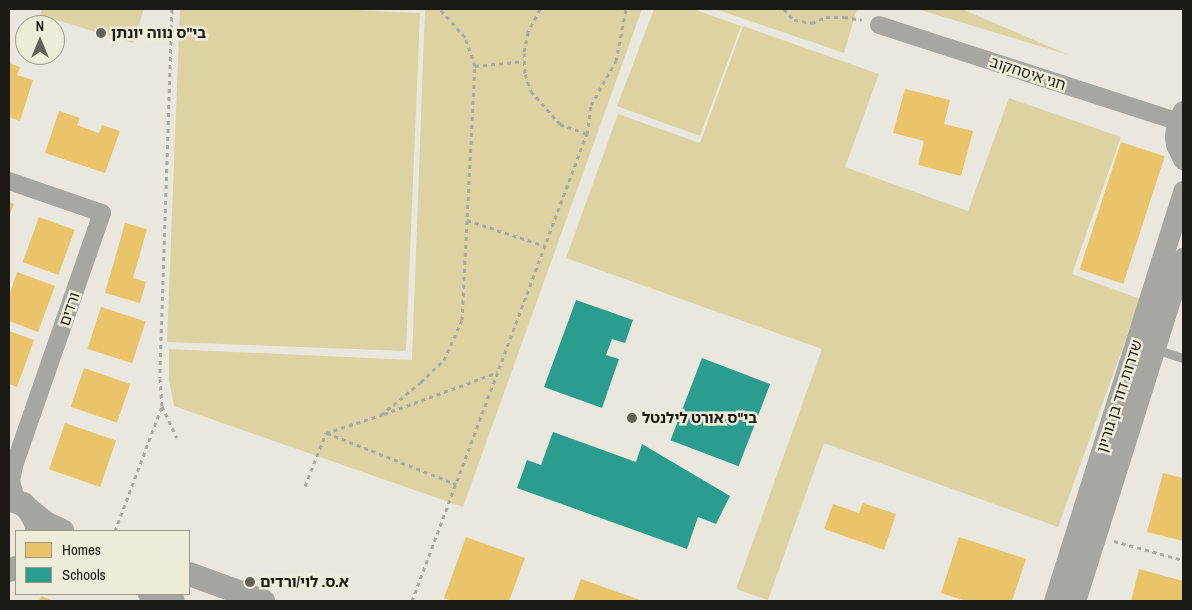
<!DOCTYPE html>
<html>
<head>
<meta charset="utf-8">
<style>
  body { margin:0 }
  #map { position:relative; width:1192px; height:610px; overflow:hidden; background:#eae8de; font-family:"Archivo Narrow","Noto Sans Hebrew",sans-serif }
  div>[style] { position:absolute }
  .green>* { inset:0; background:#ddd2a2 }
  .homes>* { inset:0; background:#e9c46a; transform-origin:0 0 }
  .schools>* { inset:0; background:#2a9d8f; transform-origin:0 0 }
  .path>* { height:3px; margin-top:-1.5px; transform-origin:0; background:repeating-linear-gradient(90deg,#aaaaa5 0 4px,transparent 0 8px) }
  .service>* { height:9px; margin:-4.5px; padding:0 4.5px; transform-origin:4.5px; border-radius:4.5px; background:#a7a7a2 }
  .minor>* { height:18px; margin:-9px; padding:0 9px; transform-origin:9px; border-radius:9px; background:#a7a7a2 }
  .tertiary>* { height:21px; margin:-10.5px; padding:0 10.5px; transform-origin:10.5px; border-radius:10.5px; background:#a7a7a2 }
  .secondary>* { height:24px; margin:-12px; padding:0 12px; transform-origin:12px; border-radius:12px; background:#a6a6a1 }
  .dots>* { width:14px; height:14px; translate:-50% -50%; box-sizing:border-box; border:2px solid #efecd9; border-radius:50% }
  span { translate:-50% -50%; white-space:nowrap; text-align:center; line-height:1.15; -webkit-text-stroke:5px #efecd9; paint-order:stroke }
  .poi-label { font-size:15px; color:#1b1913; font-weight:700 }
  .left { translate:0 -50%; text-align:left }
  .street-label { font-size:15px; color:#1b1913 }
  .frame { position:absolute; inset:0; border:10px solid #1b1913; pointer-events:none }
  .legend { position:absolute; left:15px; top:530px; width:175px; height:65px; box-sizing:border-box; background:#efecd9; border:1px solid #9a988a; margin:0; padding:6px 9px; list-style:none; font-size:15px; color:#1b1913 }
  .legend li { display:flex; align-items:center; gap:10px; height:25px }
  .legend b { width:25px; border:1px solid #9a988a }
  .north { position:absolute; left:15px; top:15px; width:50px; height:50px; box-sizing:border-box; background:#efecd9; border:1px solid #9a988a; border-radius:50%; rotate:0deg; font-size:14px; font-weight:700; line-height:20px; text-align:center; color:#1b1913 }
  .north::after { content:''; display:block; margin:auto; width:18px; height:22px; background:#63615a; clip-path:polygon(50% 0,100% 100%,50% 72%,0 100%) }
</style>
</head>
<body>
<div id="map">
  <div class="green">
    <i style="clip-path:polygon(42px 9px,144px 9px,133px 43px,40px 15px)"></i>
    <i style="clip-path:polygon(180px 9px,329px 9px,420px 13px,406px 351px,167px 342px)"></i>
    <i style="clip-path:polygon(425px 9px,642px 9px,463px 507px,174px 406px,169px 380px,169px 349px,412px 360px)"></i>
    <i style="clip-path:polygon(654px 9px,693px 9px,741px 26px,700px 136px,617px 106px)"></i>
    <i style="clip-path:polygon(715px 9px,857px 9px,844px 53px)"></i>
    <i style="clip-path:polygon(917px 9px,962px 9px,1069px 55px)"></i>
    <i style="clip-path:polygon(743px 26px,879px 74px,845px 167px,968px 211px,1009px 98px,1121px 137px,1072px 274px,1140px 299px,1058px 527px,824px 443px,768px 600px,736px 589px,822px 349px,566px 258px,618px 114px,700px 143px)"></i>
  </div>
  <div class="homes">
    <i style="clip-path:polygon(9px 63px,20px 67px,17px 75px,33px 80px,20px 121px,9px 117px)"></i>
    <i style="clip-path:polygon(905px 89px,950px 100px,944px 124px,973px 131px,961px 176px,918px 165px,924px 141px,893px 133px)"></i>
    <i style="clip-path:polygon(59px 111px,80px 118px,77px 125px,99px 133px,102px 125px,120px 131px,105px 173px,45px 153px)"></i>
    <i style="left:1121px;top:142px;width:46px;height:134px;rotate:18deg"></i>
    <i style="clip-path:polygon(9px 202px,14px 204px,9px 216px)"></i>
    <i style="left:39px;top:217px;width:38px;height:48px;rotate:20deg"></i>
    <i style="clip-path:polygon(125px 223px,147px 229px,133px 278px,146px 282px,140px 303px,105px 293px)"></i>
    <i style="clip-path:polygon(17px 272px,55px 286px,38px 332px,9px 321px,9px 296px)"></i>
    <i style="left:101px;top:307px;width:47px;height:44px;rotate:18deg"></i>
    <i style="clip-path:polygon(9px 331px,34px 340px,17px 387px,9px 384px)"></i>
    <i style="left:84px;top:368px;width:49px;height:41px;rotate:19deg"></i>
    <i style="left:65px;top:423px;width:54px;height:49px;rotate:19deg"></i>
    <i style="clip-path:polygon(1163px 473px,1183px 478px,1183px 541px,1147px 532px)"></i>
    <i style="clip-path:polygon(863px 503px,896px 514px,884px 550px,824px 529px,833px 504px,859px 513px)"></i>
    <i style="clip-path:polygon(466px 537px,525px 558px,509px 601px,452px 601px,444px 598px)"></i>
    <i style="clip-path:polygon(959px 537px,1026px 559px,1012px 601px,966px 601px,941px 593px)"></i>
    <i style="clip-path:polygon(1139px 569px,1183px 581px,1183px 601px,1131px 601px)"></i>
    <i style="clip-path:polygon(581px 579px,643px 601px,573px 601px)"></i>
    <i style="clip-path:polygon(41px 596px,54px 601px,39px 601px)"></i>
  </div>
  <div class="schools">
    <i style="clip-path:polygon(576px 300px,633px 320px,625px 343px,612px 339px,606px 355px,619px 359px,602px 408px,544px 387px)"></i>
    <i style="left:702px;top:358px;width:73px;height:88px;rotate:21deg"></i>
    <i style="clip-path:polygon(553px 432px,636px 462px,642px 444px,730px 496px,716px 524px,698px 517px,687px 549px,517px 488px,527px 460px,541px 465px)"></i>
  </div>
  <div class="path">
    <i style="left:172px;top:9px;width:369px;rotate:91.9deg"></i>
    <i style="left:160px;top:378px;width:28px;rotate:86deg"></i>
    <i style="left:162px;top:406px;width:35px;rotate:65deg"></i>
    <i style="left:540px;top:9px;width:26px;rotate:118deg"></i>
    <i style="left:528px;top:32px;width:21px;rotate:101deg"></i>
    <i style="left:524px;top:53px;width:21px;rotate:87deg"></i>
    <i style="left:525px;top:74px;width:18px;rotate:71deg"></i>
    <i style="left:531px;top:91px;width:44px;rotate:48.7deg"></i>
    <i style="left:560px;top:124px;width:29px;rotate:20deg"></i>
    <i style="left:784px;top:9px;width:15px;rotate:48deg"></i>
    <i style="left:794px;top:20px;width:18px;rotate:9deg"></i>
    <i style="left:812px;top:23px;width:15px;rotate:-23deg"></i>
    <i style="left:826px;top:17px;width:18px"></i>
    <i style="left:844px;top:17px;width:18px;rotate:9deg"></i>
    <i style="left:475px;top:66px;width:49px;rotate:-5.8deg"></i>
    <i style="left:467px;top:220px;width:82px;rotate:18.4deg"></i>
    <i style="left:384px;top:414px;width:121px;rotate:-20.2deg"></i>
    <i style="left:327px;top:433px;width:139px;rotate:21.6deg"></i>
    <i style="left:305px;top:486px;width:57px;rotate:-68.4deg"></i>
    <i style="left:326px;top:433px;width:58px;rotate:-18.1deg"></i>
    <i style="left:381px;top:415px;width:52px;rotate:-39.5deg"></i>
    <i style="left:421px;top:382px;width:32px;rotate:-44deg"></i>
    <i style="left:444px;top:360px;width:44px;rotate:-65.8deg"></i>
    <i style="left:462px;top:320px;width:254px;rotate:-87.1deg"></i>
    <i style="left:475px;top:66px;width:31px;rotate:-109deg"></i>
    <i style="left:465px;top:37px;width:38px;rotate:-132deg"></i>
    <i style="left:115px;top:531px;width:134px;rotate:-69.4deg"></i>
    <i style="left:1114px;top:541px;width:72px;rotate:15.4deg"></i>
    <i style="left:412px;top:601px;width:499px;rotate:-69.5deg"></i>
    <i style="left:587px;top:134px;width:29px;rotate:-82deg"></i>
    <i style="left:591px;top:105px;width:51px;rotate:-60.4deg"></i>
    <i style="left:616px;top:61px;width:53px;rotate:-79.1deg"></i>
  </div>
  <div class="service">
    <i style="left:1155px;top:349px;width:29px;rotate:18deg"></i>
  </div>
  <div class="minor">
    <i style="left:879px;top:25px;width:313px;rotate:17.9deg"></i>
    <i style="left:9px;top:181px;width:98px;rotate:19deg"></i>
    <i style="left:102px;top:213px;width:268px;rotate:109.2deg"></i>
    <i style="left:14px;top:466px;width:15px;rotate:101deg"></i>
    <i style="left:11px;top:481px;width:20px;rotate:75deg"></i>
  </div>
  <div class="tertiary">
    <i style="left:1183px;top:111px;width:12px;rotate:121deg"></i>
    <i style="left:1177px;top:121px;width:15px;rotate:98deg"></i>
    <i style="left:1175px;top:136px;width:8px;rotate:83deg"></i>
    <i style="left:1176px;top:144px;width:17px;rotate:65deg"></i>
    <i style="left:1054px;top:601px;width:430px;rotate:-72.5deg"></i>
    <i style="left:1075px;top:601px;width:360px;rotate:-72.5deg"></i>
  </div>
  <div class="secondary">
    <i style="left:9px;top:499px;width:15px;rotate:20deg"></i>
    <i style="left:23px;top:504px;width:8px;rotate:45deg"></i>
    <i style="left:29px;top:510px;width:12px;rotate:59deg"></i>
    <i style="left:35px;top:520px;width:11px;rotate:75deg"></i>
    <i style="left:29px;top:510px;width:23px;rotate:38deg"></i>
    <i style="left:47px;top:524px;width:17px;rotate:25deg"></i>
    <i style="left:9px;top:570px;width:7px;rotate:-16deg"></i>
    <i style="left:189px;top:574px;width:79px;rotate:20deg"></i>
    <i style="left:150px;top:594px;width:24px;rotate:17deg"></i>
  </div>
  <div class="dots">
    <i style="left:101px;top:33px;background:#63615a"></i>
    <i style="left:632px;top:418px;background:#63615a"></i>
    <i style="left:250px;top:582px;background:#63615a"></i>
  </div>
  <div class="poi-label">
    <span class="left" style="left:111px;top:33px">בי"ס נווה יונתן</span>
    <span class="left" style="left:642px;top:418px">בי"ס אורט לילנטל</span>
    <span class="left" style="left:260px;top:582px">א.ס. לוי/ורדים</span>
  </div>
  <div class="street-label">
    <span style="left:1028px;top:73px;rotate:18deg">חגי איסחקוב</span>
    <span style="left:69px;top:309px;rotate:-71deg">ורדים</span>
    <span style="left:1119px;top:396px;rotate:-72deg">שדרות דוד בן גוריון</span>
  </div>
  <div class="frame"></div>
  <ul class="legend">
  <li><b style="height:14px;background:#e9c46a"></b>Homes</li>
  <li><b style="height:14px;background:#2a9d8f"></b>Schools</li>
  </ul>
  <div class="north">N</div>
</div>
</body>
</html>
